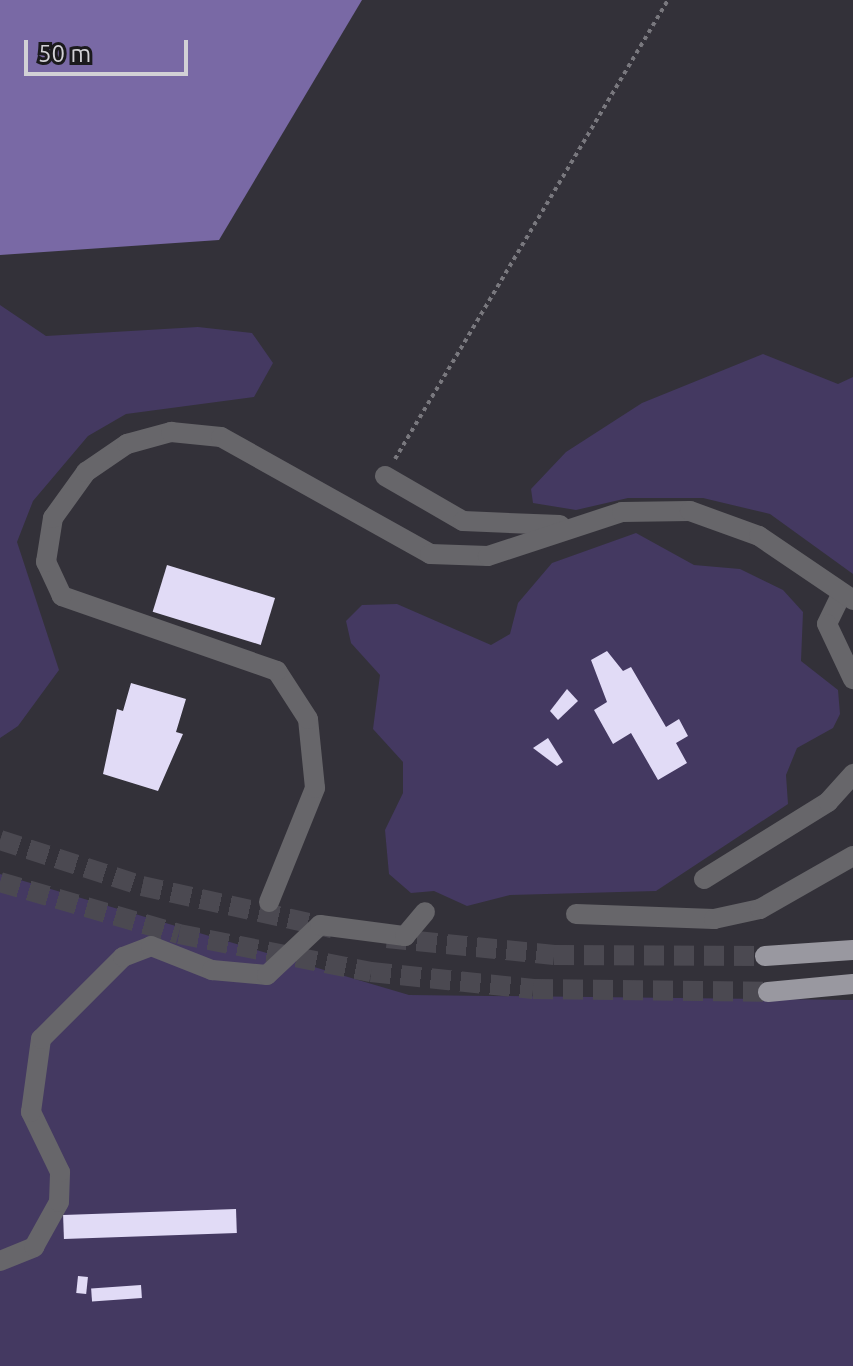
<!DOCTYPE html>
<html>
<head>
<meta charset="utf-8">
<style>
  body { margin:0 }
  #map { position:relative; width:853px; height:1366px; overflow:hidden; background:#333139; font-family:Ubuntu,sans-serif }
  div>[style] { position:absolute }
  .green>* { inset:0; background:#443961 }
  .water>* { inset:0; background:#7969a5 }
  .building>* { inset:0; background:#e1dbf6; transform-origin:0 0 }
  .major-tunnel>* { height:20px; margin-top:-10px; transform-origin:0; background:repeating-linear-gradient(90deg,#4b4951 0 20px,transparent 0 30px) }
  .path>* { height:4px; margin-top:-2px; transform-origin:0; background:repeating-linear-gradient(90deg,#79787e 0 4px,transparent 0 8px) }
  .minor>* { height:20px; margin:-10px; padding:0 10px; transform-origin:10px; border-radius:10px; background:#67666a }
  .major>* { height:20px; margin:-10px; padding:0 10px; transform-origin:10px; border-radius:10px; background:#9998a0 }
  span { translate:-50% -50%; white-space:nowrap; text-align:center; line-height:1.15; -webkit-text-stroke:8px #1b1a1d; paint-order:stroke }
  .scale { position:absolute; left:24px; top:40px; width:164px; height:36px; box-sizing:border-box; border:4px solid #d2d1d6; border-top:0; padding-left:10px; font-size:24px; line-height:28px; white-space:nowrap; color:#d2d1d6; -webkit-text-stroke:6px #1b1a1d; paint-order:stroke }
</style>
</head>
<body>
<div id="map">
  <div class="green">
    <i style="clip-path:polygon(0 305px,46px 336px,198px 327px,252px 333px,273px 363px,254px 397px,126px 414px,88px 436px,33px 501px,17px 542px,59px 670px,18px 726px,0 738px)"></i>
    <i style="clip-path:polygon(763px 354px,838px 384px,853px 377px,853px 574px,770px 514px,703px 498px,628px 498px,576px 510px,533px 503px,531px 489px,566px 452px,642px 403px)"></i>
    <i style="clip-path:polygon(636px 533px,694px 565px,740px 569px,783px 590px,803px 612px,801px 661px,838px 690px,840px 714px,833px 728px,797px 748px,786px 775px,788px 804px,656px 891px,510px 895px,467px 906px,434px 891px,411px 893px,389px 874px,385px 830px,403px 793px,403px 762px,373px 729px,380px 675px,351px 643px,346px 621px,362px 605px,397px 604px,491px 645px,510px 634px,518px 603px,552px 563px)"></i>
    <i style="clip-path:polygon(0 874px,409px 995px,853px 1000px,853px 1366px,0 1366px)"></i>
  </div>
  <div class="water">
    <i style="clip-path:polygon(0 0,362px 0,219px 240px,0 255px)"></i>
  </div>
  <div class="building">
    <i style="left:167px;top:565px;width:113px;height:49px;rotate:17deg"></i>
    <i style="clip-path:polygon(607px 651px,623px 671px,631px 667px,666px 727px,679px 719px,688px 736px,676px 743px,687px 763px,658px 780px,631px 733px,613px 744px,594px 710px,607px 702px,591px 660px)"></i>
    <i style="clip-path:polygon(131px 683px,186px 699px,176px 732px,183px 734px,158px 791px,103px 774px,117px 709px,123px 711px)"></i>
    <i style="clip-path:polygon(567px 689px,578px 701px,558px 720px,550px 711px)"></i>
    <i style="clip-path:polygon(548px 738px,563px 762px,557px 766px,533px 748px)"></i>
    <i style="left:236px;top:1209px;width:24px;height:173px;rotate:88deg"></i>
    <i style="left:78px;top:1276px;width:10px;height:17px;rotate:6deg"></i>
    <i style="left:141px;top:1285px;width:13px;height:50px;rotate:86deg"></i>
  </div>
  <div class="major-tunnel">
    <i style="left:0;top:840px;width:149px;rotate:17.9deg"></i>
    <i style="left:142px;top:886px;width:195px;rotate:12.5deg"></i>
    <i style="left:0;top:882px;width:186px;rotate:16.2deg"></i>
    <i style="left:179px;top:934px;width:196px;rotate:11.2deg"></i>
    <i style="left:371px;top:972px;width:163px;rotate:6deg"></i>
    <i style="left:533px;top:989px;width:235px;rotate:0.7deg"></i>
    <i style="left:387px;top:938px;width:168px;rotate:5.8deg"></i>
    <i style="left:554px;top:955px;width:211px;rotate:0.3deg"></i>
  </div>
  <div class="path">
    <i style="left:395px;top:459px;width:534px;rotate:-59.26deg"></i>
  </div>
  <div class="minor">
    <i style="left:385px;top:476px;width:90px;rotate:30deg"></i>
    <i style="left:463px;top:521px;width:97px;rotate:2.4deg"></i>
    <i style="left:842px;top:593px;width:34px;rotate:116deg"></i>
    <i style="left:827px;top:624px;width:61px;rotate:64.7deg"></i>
    <i style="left:704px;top:879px;width:146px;rotate:-31.8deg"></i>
    <i style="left:828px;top:802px;width:38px;rotate:-48deg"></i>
    <i style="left:269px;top:902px;width:123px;rotate:-68deg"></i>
    <i style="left:315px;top:788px;width:69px;rotate:-95.8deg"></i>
    <i style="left:308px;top:719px;width:57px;rotate:-122.9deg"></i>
    <i style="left:277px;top:671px;width:228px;rotate:-160.8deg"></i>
    <i style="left:62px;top:596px;width:38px;rotate:-115deg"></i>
    <i style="left:46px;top:562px;width:45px;rotate:-81deg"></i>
    <i style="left:53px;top:518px;width:57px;rotate:-54.3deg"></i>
    <i style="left:86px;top:472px;width:50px;rotate:-34.3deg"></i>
    <i style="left:127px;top:444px;width:46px;rotate:-15.3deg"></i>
    <i style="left:171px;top:432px;width:50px;rotate:5.7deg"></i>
    <i style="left:221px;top:437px;width:240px;rotate:29.2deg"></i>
    <i style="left:430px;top:554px;width:58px;rotate:2deg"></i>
    <i style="left:488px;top:556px;width:141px;rotate:-18.2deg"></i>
    <i style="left:622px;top:512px;width:68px;rotate:-0.8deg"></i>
    <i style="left:690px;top:511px;width:73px;rotate:19.9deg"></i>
    <i style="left:759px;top:536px;width:114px;rotate:34.2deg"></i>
    <i style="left:576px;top:914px;width:138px;rotate:2.1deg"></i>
    <i style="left:714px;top:919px;width:47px;rotate:-12.3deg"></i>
    <i style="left:760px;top:909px;width:107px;rotate:-29.7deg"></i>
    <i style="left:0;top:1261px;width:37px;rotate:-22deg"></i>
    <i style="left:34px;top:1247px;width:51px;rotate:-60.9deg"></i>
    <i style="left:59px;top:1202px;width:30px;rotate:-88deg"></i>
    <i style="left:60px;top:1172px;width:67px;rotate:-115.8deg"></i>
    <i style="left:31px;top:1112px;width:74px;rotate:-82.2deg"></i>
    <i style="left:41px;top:1039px;width:116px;rotate:-45deg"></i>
    <i style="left:123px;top:957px;width:30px;rotate:-21deg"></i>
    <i style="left:151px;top:946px;width:66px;rotate:21.5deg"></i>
    <i style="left:212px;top:970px;width:55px;rotate:5.2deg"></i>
    <i style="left:267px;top:975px;width:73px;rotate:-43.3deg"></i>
    <i style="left:320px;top:925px;width:86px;rotate:7.4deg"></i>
    <i style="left:405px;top:936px;width:31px;rotate:-50deg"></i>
  </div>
  <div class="major">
    <i style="left:765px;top:956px;width:88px;rotate:-3.9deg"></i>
    <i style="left:768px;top:992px;width:85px;rotate:-5.4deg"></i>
  </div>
  <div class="scale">50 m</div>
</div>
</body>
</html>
